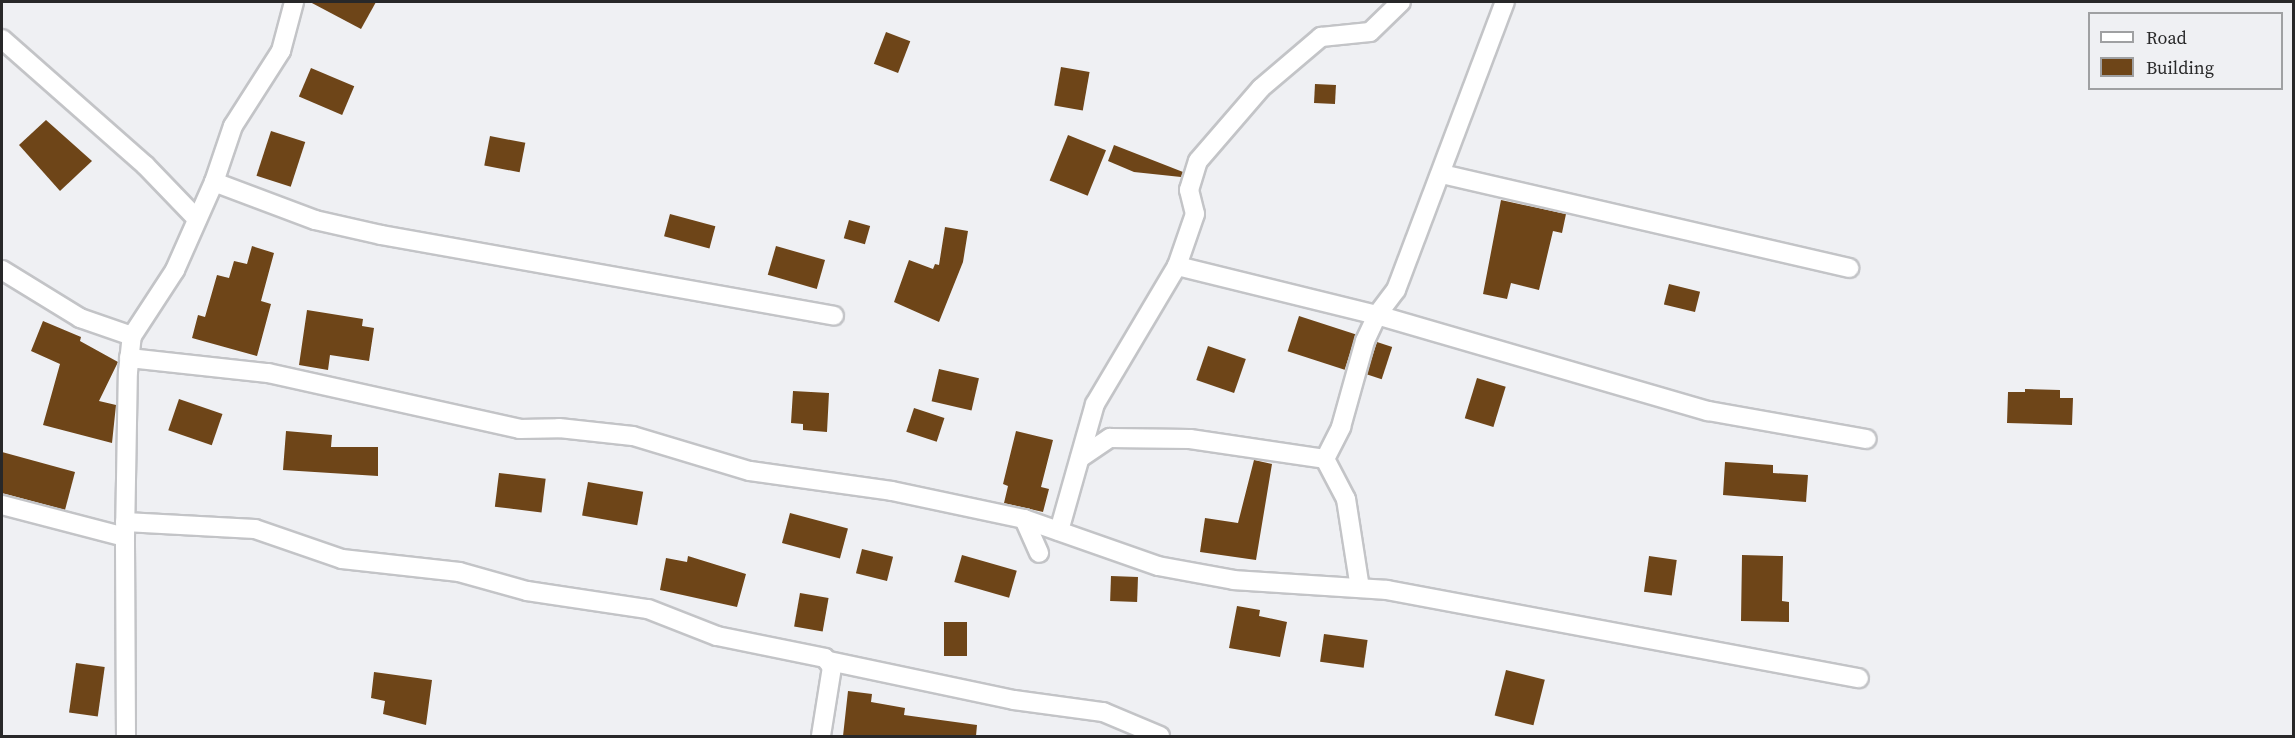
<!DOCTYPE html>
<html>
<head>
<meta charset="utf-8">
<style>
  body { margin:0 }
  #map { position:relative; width:2295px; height:738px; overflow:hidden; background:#eff0f3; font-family:"Source Serif 4",serif }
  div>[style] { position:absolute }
  .building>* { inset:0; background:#6e4518; transform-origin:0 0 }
  .roads { filter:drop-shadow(2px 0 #c3c4c7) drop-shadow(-2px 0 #c3c4c7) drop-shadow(0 2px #c3c4c7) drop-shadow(0 -2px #c3c4c7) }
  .street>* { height:18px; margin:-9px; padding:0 9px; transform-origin:9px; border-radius:9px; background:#fff }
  span { translate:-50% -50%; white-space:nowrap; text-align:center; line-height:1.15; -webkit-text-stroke:6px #eff0f3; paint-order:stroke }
  .frame { position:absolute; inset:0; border:3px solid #282829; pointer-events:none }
  .legend { position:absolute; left:2088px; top:12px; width:195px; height:78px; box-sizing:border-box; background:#eff0f3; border:2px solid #9fa0a2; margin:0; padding:8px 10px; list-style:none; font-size:18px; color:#282829 }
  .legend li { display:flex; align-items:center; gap:12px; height:30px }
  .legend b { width:30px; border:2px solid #9fa0a2 }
</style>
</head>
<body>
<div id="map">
  <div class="building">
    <i style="clip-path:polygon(310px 2px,376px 2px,361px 29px)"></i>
    <i style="left:886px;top:32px;width:26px;height:34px;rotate:21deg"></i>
    <i style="left:1061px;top:67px;width:29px;height:39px;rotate:10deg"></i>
    <i style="left:311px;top:68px;width:47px;height:31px;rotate:23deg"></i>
    <i style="left:1315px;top:84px;width:21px;height:19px;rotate:3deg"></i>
    <i style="clip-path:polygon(46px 120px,92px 161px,60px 191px,19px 145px)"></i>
    <i style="left:271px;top:131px;width:36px;height:47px;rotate:18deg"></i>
    <i style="left:1068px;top:135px;width:41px;height:49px;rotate:22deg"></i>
    <i style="left:490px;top:136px;width:36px;height:30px;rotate:11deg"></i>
    <i style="clip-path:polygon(1114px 145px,1183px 172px,1181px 177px,1134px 172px,1108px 161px)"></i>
    <i style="clip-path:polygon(1501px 200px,1566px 214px,1562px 233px,1553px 231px,1539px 290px,1511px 283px,1507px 299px,1483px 294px)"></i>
    <i style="left:670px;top:214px;width:47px;height:23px;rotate:15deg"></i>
    <i style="left:849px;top:220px;width:22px;height:19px;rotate:16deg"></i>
    <i style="clip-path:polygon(945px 227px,968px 231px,963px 262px,939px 322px,894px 302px,909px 260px,933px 269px,935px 264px,939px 265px)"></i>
    <i style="clip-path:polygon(252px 246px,274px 253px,261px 301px,271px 304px,257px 356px,192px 338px,198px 315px,205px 317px,217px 275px,229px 278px,234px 261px,247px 264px)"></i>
    <i style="left:776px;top:246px;width:51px;height:30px;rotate:16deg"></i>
    <i style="left:1669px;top:284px;width:32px;height:21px;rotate:14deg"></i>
    <i style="clip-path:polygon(307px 310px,363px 319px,362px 326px,374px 328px,369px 361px,330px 355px,328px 370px,299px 365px)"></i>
    <i style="left:1299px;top:316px;width:60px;height:37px;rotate:18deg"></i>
    <i style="clip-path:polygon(43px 321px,81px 337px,80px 341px,118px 362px,99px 401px,116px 405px,112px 443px,43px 425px,60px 364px,31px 351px)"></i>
    <i style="left:1377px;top:342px;width:16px;height:34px;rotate:18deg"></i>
    <i style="left:1208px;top:346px;width:40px;height:36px;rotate:19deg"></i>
    <i style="left:939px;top:369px;width:41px;height:33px;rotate:13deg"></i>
    <i style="left:1477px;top:378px;width:30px;height:42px;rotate:17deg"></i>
    <i style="clip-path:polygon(2025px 389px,2060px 390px,2060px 398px,2073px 398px,2072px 425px,2007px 423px,2008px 392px,2025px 392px)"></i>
    <i style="clip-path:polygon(793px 391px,829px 393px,827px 432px,803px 430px,803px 424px,791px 423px)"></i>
    <i style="left:179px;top:399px;width:46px;height:33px;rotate:19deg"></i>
    <i style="left:914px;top:408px;width:32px;height:25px;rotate:18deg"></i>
    <i style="clip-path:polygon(286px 431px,332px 435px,331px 447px,378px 447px,378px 476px,283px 470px)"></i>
    <i style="clip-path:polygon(1016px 431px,1053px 440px,1041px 487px,1049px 489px,1043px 512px,1004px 503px,1008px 486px,1003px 484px)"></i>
    <i style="clip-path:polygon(2px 452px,75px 472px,65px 510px,2px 493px)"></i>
    <i style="clip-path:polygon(1254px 460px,1272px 464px,1256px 560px,1200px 552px,1205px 518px,1238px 523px)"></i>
    <i style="clip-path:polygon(1725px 462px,1773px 465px,1773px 473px,1808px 475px,1806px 502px,1723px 495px)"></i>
    <i style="left:499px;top:473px;width:47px;height:34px;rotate:7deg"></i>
    <i style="left:588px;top:482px;width:56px;height:34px;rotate:10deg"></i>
    <i style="left:790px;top:513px;width:60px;height:31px;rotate:15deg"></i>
    <i style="left:862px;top:549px;width:32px;height:25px;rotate:14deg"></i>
    <i style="left:962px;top:555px;width:57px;height:28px;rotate:16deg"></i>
    <i style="clip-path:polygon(1742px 555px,1783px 556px,1782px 601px,1789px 602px,1789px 622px,1741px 621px)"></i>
    <i style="clip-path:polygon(688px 556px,746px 574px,737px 607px,660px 590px,666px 558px,687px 562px)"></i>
    <i style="left:1649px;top:556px;width:28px;height:36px;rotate:8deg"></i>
    <i style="left:1111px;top:576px;width:27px;height:25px;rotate:2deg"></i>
    <i style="left:800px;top:593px;width:29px;height:34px;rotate:10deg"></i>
    <i style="clip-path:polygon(1237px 606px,1260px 610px,1259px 616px,1287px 622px,1280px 657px,1229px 648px)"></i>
    <i style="left:944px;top:622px;width:23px;height:34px"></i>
    <i style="left:1324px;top:634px;width:44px;height:28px;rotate:8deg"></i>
    <i style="left:76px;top:663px;width:29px;height:50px;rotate:8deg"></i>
    <i style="left:1506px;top:670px;width:40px;height:47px;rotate:14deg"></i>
    <i style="clip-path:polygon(374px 672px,432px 680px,426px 725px,383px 714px,385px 701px,371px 698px)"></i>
    <i style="clip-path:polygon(848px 691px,872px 694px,871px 702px,905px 708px,904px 715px,977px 725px,976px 736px,843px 736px)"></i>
  </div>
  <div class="roads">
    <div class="street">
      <i style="left:2px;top:39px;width:191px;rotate:41.4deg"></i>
      <i style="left:145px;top:165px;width:75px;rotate:46.1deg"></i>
      <i style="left:1442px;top:174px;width:418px;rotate:13deg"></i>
      <i style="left:214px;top:182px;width:108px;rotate:20.6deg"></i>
      <i style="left:315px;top:220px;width:68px;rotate:12.8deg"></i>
      <i style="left:381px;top:235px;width:460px;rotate:10.1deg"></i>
      <i style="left:1177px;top:266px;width:55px;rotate:-70.9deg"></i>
      <i style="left:1195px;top:214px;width:25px;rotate:-104deg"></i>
      <i style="left:1189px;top:190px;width:30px;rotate:-73deg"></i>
      <i style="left:1198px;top:161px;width:96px;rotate:-49.2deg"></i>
      <i style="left:1261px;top:88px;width:79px;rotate:-40.4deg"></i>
      <i style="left:1321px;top:37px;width:49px;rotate:-5.8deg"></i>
      <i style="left:1370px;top:32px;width:43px;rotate:-44.1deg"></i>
      <i style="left:2px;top:270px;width:92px;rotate:31.6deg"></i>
      <i style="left:80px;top:318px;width:55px;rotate:19.1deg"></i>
      <i style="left:129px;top:358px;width:140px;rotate:6.2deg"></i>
      <i style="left:268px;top:373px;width:258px;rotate:12.5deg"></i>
      <i style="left:520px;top:429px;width:39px;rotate:-1deg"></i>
      <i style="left:559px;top:428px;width:74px;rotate:6.2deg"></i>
      <i style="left:633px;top:436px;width:122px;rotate:16.7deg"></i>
      <i style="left:750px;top:471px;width:143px;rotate:8deg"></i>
      <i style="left:892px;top:491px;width:135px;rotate:12deg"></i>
      <i style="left:1024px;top:519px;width:37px;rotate:66deg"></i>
      <i style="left:1080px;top:458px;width:36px;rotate:-34deg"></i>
      <i style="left:1110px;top:438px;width:80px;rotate:0.7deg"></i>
      <i style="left:1190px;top:439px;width:136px;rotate:8.4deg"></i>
      <i style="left:1325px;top:459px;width:36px;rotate:-63deg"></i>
      <i style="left:1341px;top:427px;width:89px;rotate:-74.4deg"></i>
      <i style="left:1365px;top:341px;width:29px;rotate:-65deg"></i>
      <i style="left:1377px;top:315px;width:31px;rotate:-53deg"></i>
      <i style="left:1396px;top:290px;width:308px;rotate:-69.3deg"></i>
      <i style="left:1325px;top:459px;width:45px;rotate:62.3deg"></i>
      <i style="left:1346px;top:499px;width:90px;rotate:81.1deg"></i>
      <i style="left:2px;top:505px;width:127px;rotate:14.6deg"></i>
      <i style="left:1024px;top:519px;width:142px;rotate:19.3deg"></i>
      <i style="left:1158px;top:566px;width:77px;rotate:10.4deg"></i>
      <i style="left:1234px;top:580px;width:153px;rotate:3.7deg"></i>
      <i style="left:1387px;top:590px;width:480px;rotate:10.6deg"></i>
      <i style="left:125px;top:522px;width:130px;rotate:3.1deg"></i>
      <i style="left:255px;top:529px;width:92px;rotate:19deg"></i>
      <i style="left:342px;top:559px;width:118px;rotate:6.3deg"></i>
      <i style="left:459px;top:572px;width:71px;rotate:15.6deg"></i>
      <i style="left:527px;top:591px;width:122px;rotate:8.5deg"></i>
      <i style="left:648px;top:609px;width:74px;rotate:21.4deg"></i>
      <i style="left:717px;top:636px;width:110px;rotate:11.5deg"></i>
      <i style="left:825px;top:658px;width:11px;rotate:52deg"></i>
      <i style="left:832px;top:667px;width:70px;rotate:99.1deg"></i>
      <i style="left:1059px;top:531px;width:132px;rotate:-74.2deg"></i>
      <i style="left:1095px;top:404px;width:161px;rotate:-59.3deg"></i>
      <i style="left:1177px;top:266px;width:206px;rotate:13.8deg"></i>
      <i style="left:1377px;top:315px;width:345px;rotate:16.2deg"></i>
      <i style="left:1708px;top:411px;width:161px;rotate:10deg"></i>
      <i style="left:829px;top:661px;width:189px;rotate:11.9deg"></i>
      <i style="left:1014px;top:700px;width:90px;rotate:7.7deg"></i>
      <i style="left:1103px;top:712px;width:62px;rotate:22.8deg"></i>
      <i style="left:126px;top:736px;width:199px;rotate:-90.3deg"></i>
      <i style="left:125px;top:537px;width:165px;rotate:-89deg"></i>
      <i style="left:128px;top:372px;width:36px;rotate:-84deg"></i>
      <i style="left:132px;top:336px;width:79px;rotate:-56.9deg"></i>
      <i style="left:175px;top:270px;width:96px;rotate:-66.1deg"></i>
      <i style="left:214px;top:182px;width:59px;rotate:-71.3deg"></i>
      <i style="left:233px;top:126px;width:89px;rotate:-57.4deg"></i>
      <i style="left:281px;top:51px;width:51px;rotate:-75.1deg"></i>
    </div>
  </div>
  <div class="frame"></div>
  <ul class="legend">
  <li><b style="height:8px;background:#fff"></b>Road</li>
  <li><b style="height:16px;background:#6e4518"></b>Building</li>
  </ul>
</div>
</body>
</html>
